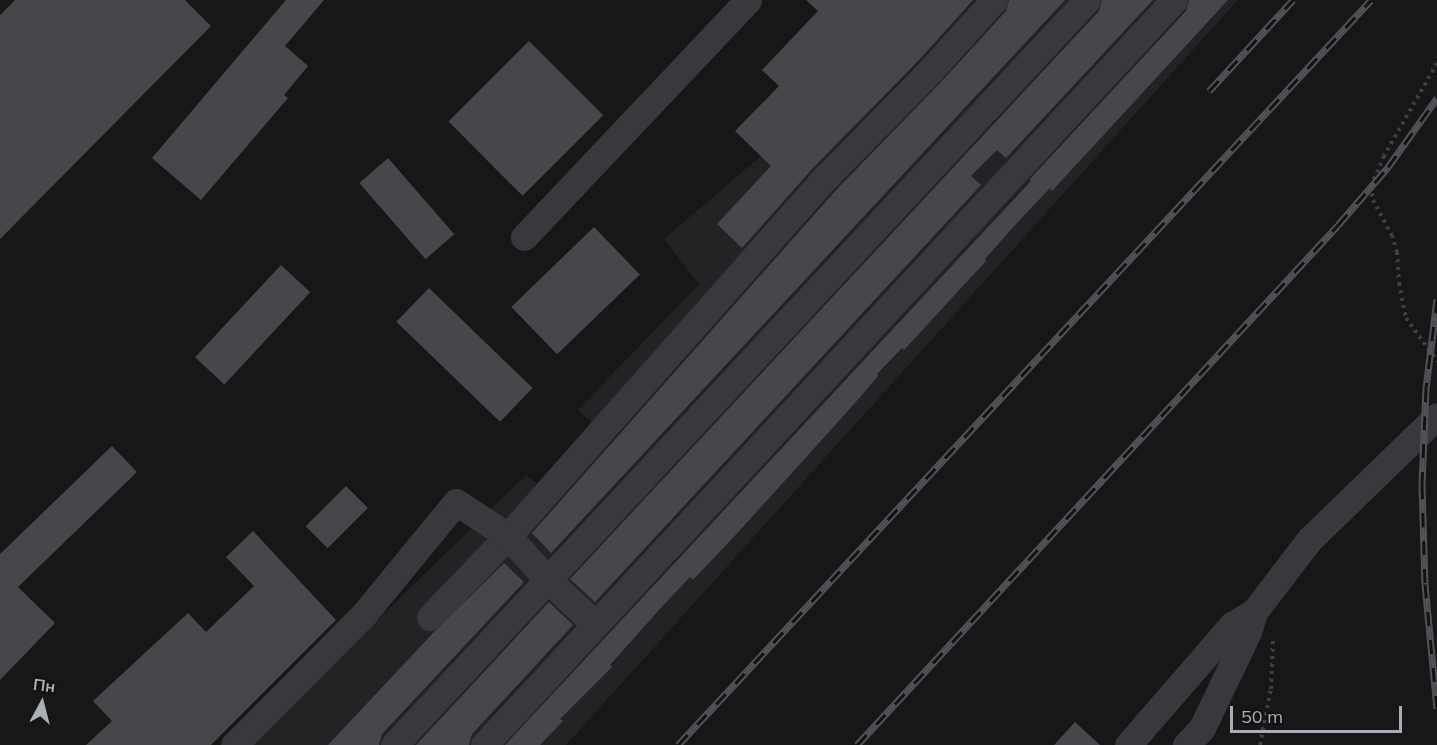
<!DOCTYPE html>
<html>
<head>
<meta charset="utf-8">
<style>
  body { margin:0 }
  #map { position:relative; width:1437px; height:745px; overflow:hidden; background:#171718; font-family:Mulish,sans-serif }
  div>[style] { position:absolute }
  .built>* { inset:0; background:#232325 }
  .building>* { inset:0; background:#46474b; transform-origin:0 0 }
  .path>* { height:4px; margin-top:-2px; transform-origin:0; background:repeating-linear-gradient(90deg,#3e4044 0 3px,transparent 0 7.5px) }
  .minor>* { height:27px; margin:-13.5px; padding:0 13.5px; transform-origin:13.5px; border-radius:13.5px; background:#38393d }
  .rail>* { height:7px; margin-top:-3.5px; transform-origin:0; background:repeating-linear-gradient(90deg,#121213 0 14px,#515358 0 28px); box-sizing:border-box; border-block:2px solid #515358 }
  span { translate:-50% -50%; white-space:nowrap; text-align:center; line-height:1.15; -webkit-text-stroke:4.5px #121213; paint-order:stroke }
  .north { position:absolute; left:12px; top:673px; width:60px; height:60px; -webkit-text-stroke:4px #121213; paint-order:stroke; rotate:7deg; font-size:16px; font-weight:700; line-height:24px; text-align:center; color:#aaaeb7 }
  .north::after { content:''; display:block; margin:auto; width:21px; height:27px; background:#aaaeb7; clip-path:polygon(50% 0,100% 100%,50% 72%,0 100%) }
  .scale { position:absolute; left:1230px; top:706px; width:172px; height:27px; box-sizing:border-box; border:3px solid #aaaeb7; border-top:0; padding-left:8px; font-size:18px; line-height:21px; white-space:nowrap; color:#aaaeb7; -webkit-text-stroke:4px #121213; paint-order:stroke }
</style>
</head>
<body>
<div id="map">
  <div class="built">
    <i style="clip-path:polygon(909px 0,1238px 0,566px 745px,249px 745px,526px 475px,543px 488px,594px 425px,578px 410px,699px 284px,664px 239px,761px 156px)"></i>
  </div>
  <div class="building">
    <i style="clip-path:polygon(15px 0,185px 0,211px 26px,0 239px,0 15px)"></i>
    <i style="clip-path:polygon(286px 0,324px 0,285px 46px,308px 66px,284px 95px,288px 98px,201px 200px,152px 158px)"></i>
    <i style="clip-path:polygon(806px 0,973px 0,920px 59px,813px 168px,742px 248px,717px 224px,771px 166px,735px 131px,779px 86px,762px 70px,818px 11px)"></i>
    <i style="clip-path:polygon(1009px 0,1065px 0,551px 553px,532px 533px,837px 189px,942px 81px,1006px 11px)"></i>
    <i style="clip-path:polygon(1102px 0,1153px 0,1006px 158px,997px 150px,971px 176px,981px 185px,595px 602px,570px 579px,1099px 11px)"></i>
    <i style="clip-path:polygon(1189px 0,1228px 0,1052px 191px,1050px 188px,1017px 223px,985px 259px,986px 261px,904px 350px,902px 348px,877px 374px,878px 376px,855px 403px,742px 528px,693px 580px,690px 577px,658px 611px,610px 665px,612px 667px,560px 719px,563px 721px,540px 745px,505px 745px,1031px 181px,1029px 180px,1186px 11px)"></i>
    <i style="left:529px;top:41px;width:105px;height:114px;rotate:45deg"></i>
    <i style="left:388px;top:158px;width:101px;height:38px;rotate:49deg"></i>
    <i style="left:594px;top:227px;width:66px;height:115px;rotate:46deg"></i>
    <i style="left:281px;top:265px;width:40px;height:126px;rotate:43deg"></i>
    <i style="left:429px;top:288px;width:144px;height:47px;rotate:44deg"></i>
    <i style="clip-path:polygon(112px 446px,137px 472px,18px 587px,55px 623px,0 680px,0 554px)"></i>
    <i style="left:346px;top:486px;width:31px;height:57px;rotate:45deg"></i>
    <i style="clip-path:polygon(253px 531px,336px 620px,211px 745px,86px 745px,112px 721px,93px 701px,188px 613px,206px 632px,254px 586px,226px 557px)"></i>
    <i style="clip-path:polygon(504px 563px,524px 582px,382px 734px,379px 745px,328px 745px,434px 632px)"></i>
    <i style="clip-path:polygon(549px 602px,573px 625px,472px 734px,469px 745px,416px 745px)"></i>
    <i style="clip-path:polygon(1075px 722px,1100px 745px,1054px 745px)"></i>
  </div>
  <div class="path">
    <i style="left:1437px;top:63px;width:107px;rotate:119.7deg"></i>
    <i style="left:1384px;top:156px;width:33px;rotate:113deg"></i>
    <i style="left:1371px;top:186px;width:14px;rotate:82deg"></i>
    <i style="left:1373px;top:200px;width:40px;rotate:62deg"></i>
    <i style="left:1392px;top:235px;width:18px;rotate:74deg"></i>
    <i style="left:1397px;top:252px;width:31px;rotate:86deg"></i>
    <i style="left:1399px;top:283px;width:36px;rotate:79deg"></i>
    <i style="left:1406px;top:318px;width:53px;rotate:54.2deg"></i>
    <i style="left:1260px;top:745px;width:57px;rotate:-78.9deg"></i>
    <i style="left:1271px;top:689px;width:50px;rotate:-87.7deg"></i>
  </div>
  <div class="minor">
    <i style="left:524px;top:237px;width:326px;rotate:-46.6deg"></i>
    <i style="left:430px;top:617px;width:112px;rotate:-46.1deg"></i>
    <i style="left:508px;top:536px;width:478px;rotate:-48.5deg"></i>
    <i style="left:825px;top:178px;width:151px;rotate:-45.5deg"></i>
    <i style="left:931px;top:70px;width:94px;rotate:-48deg"></i>
    <i style="left:234px;top:745px;width:185px;rotate:-45.2deg"></i>
    <i style="left:364px;top:614px;width:145px;rotate:-50.6deg"></i>
    <i style="left:456px;top:502px;width:62px;rotate:33.2deg"></i>
    <i style="left:508px;top:536px;width:58px;rotate:47.8deg"></i>
    <i style="left:547px;top:579px;width:66px;rotate:43.2deg"></i>
    <i style="left:394px;top:745px;width:1017px;rotate:-47.07deg"></i>
    <i style="left:484px;top:745px;width:1015px;rotate:-47.19deg"></i>
    <i style="left:1128px;top:745px;width:159px;rotate:-49.1deg"></i>
    <i style="left:1232px;top:625px;width:26px;rotate:-31deg"></i>
    <i style="left:1254px;top:612px;width:91px;rotate:-52.6deg"></i>
    <i style="left:1309px;top:540px;width:178px;rotate:-44.1deg"></i>
    <i style="left:1186px;top:745px;width:23px;rotate:-47deg"></i>
    <i style="left:1202px;top:728px;width:106px;rotate:-64.4deg"></i>
    <i style="left:1248px;top:632px;width:21px;rotate:-73deg"></i>
  </div>
  <div class="rail">
    <i style="left:1209px;top:91px;width:124px;rotate:-47.3deg"></i>
    <i style="left:1437px;top:299px;width:90px;rotate:97deg"></i>
    <i style="left:1426px;top:388px;width:97px;rotate:92.4deg"></i>
    <i style="left:1422px;top:485px;width:99px;rotate:88.3deg"></i>
    <i style="left:1425px;top:584px;width:125px;rotate:84.5deg"></i>
    <i style="left:678px;top:745px;width:1017px;rotate:-47.07deg"></i>
    <i style="left:857px;top:745px;width:708px;rotate:-47.23deg"></i>
    <i style="left:1338px;top:225px;width:77px;rotate:-49.2deg"></i>
    <i style="left:1388px;top:167px;width:85px;rotate:-54.6deg"></i>
  </div>
  <div class="north">Пн</div>
  <div class="scale">50 m</div>
</div>
</body>
</html>
